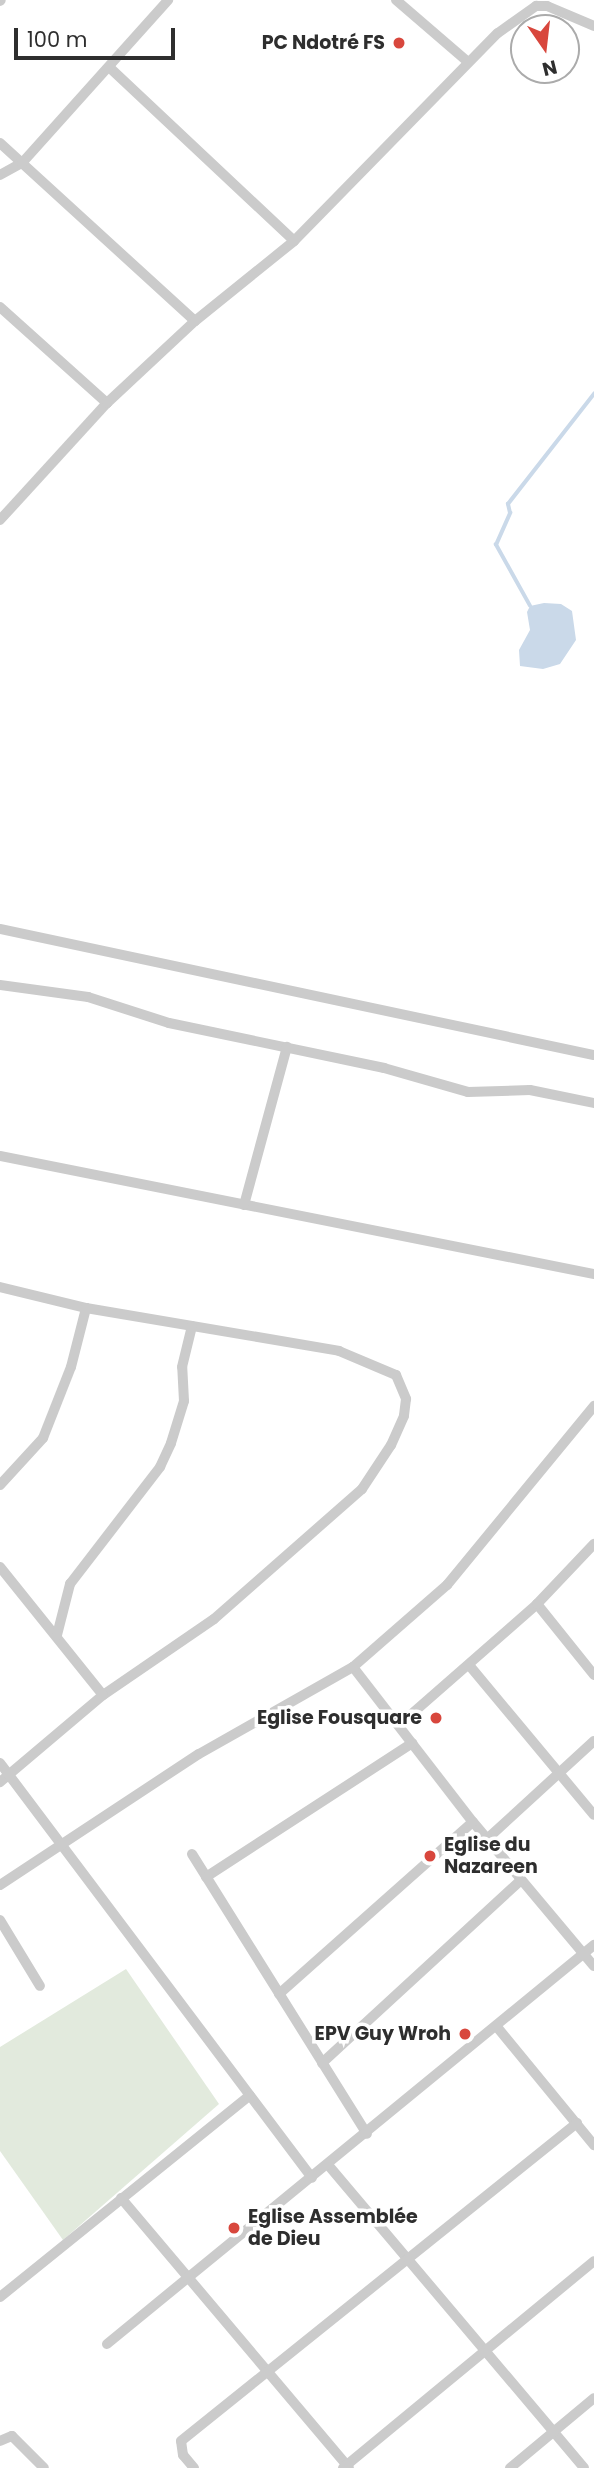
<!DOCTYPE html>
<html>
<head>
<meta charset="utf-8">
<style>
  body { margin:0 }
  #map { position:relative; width:594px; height:2468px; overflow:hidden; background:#fff; font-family:Poppins,sans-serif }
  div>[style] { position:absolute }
  .green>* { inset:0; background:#e2eadd }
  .water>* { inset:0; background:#cad9e9 }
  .stream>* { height:3.5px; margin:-1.75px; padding:0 1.75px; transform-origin:1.75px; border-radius:1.75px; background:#cad9e9 }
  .minor>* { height:10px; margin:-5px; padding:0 5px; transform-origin:5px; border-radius:5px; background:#cbcbcb }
  .dots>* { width:19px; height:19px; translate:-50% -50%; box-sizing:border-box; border:4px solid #fff; border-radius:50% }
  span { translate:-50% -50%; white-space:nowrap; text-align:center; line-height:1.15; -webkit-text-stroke:7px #fff; paint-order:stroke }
  .poi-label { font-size:19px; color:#2e2e2e; font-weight:700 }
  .right { translate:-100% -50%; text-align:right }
  .left { translate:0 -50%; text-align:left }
  .north { position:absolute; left:510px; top:14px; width:70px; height:70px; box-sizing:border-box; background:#fff; border:2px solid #ababab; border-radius:50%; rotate:166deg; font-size:19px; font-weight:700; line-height:28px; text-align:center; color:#2e2e2e }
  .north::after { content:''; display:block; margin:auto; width:24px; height:32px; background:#d8473d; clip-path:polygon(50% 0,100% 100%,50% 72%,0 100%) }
  .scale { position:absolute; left:14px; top:28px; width:161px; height:32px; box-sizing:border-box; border:4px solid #2e2e2e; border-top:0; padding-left:9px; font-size:21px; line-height:24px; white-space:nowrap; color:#2e2e2e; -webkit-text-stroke:5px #fff; paint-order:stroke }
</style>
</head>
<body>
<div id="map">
  <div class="green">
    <i style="clip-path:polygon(126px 1969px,219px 2104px,63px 2240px,0 2151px,0 2047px)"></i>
  </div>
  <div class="water">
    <i style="clip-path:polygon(544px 603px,561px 604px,572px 611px,576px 640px,560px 664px,543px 669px,520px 666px,519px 650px,530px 630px,527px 612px,530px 606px)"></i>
  </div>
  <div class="stream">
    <i style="left:530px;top:606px;width:70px;rotate:-119.1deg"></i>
    <i style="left:496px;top:545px;width:35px;rotate:-66deg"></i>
    <i style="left:510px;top:513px;width:9px;rotate:-103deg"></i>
    <i style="left:508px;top:504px;width:140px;rotate:-52deg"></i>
  </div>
  <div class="minor">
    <i style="left:396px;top:0;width:95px;rotate:40.7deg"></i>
    <i style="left:0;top:1px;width:1px;rotate:-45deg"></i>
    <i style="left:109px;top:67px;width:254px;rotate:43.2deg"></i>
    <i style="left:0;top:143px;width:264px;rotate:42.4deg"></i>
    <i style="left:0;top:175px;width:25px;rotate:-29deg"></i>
    <i style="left:22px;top:163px;width:219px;rotate:-48.1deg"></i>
    <i style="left:0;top:307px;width:144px;rotate:41.9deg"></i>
    <i style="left:0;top:520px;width:159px;rotate:-47.6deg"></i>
    <i style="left:107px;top:403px;width:120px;rotate:-43deg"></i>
    <i style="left:195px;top:321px;width:127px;rotate:-38.9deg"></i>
    <i style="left:294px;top:241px;width:291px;rotate:-45.6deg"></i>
    <i style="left:498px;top:33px;width:47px;rotate:-35.4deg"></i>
    <i style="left:536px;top:6px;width:11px"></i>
    <i style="left:547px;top:6px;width:51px;rotate:23.1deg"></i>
    <i style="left:0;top:929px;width:607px;rotate:11.98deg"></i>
    <i style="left:0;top:985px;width:89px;rotate:7.8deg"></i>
    <i style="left:88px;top:997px;width:85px;rotate:17.8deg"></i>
    <i style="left:169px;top:1023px;width:220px;rotate:11.8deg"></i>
    <i style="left:384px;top:1068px;width:87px;rotate:15.9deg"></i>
    <i style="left:468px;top:1092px;width:62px;rotate:-1.8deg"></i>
    <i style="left:530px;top:1090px;width:65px;rotate:11.5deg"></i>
    <i style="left:0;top:1156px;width:606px;rotate:11.24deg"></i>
    <i style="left:244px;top:1205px;width:164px;rotate:-74.8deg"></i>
    <i style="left:0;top:1287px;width:89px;rotate:13.7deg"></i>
    <i style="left:86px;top:1308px;width:257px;rotate:9.6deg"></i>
    <i style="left:339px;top:1351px;width:62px;rotate:22.8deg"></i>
    <i style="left:396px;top:1375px;width:26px;rotate:67deg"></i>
    <i style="left:406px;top:1399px;width:17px;rotate:97deg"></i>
    <i style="left:404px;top:1416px;width:32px;rotate:114deg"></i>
    <i style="left:391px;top:1445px;width:53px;rotate:123.4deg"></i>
    <i style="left:362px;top:1489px;width:197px;rotate:138.7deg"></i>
    <i style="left:214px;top:1619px;width:135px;rotate:145.6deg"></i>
    <i style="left:103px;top:1695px;width:135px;rotate:139.8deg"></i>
    <i style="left:0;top:1485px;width:64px;rotate:-47.5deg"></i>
    <i style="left:43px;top:1438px;width:76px;rotate:-68.5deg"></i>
    <i style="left:71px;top:1367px;width:61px;rotate:-75.7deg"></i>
    <i style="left:0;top:1567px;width:164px;rotate:51.2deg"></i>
    <i style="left:537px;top:1604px;width:91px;rotate:51.2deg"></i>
    <i style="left:57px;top:1635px;width:53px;rotate:-75.7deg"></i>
    <i style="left:70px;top:1584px;width:148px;rotate:-52.4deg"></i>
    <i style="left:160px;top:1467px;width:26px;rotate:-65deg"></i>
    <i style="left:171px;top:1443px;width:44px;rotate:-72.8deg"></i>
    <i style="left:184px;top:1401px;width:34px;rotate:-93deg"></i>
    <i style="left:182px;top:1367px;width:42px;rotate:-76.3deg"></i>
    <i style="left:469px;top:1665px;width:195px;rotate:50.2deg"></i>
    <i style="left:353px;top:1667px;width:196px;rotate:52.3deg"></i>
    <i style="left:473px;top:1822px;width:188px;rotate:50deg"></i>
    <i style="left:399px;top:1725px;width:184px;rotate:-41.2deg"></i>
    <i style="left:537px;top:1604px;width:83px;rotate:-46.5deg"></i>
    <i style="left:0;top:1763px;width:519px;rotate:53.06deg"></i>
    <i style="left:487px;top:1839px;width:145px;rotate:-42.5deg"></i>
    <i style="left:192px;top:1854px;width:330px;rotate:58deg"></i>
    <i style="left:206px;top:1877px;width:246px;rotate:-33deg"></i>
    <i style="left:0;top:1885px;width:238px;rotate:-33.4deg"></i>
    <i style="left:199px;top:1754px;width:177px;rotate:-29.5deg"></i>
    <i style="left:353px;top:1667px;width:125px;rotate:-41.1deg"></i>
    <i style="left:447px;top:1585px;width:232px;rotate:-50.6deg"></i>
    <i style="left:0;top:1920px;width:77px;rotate:58.8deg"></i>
    <i style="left:279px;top:1994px;width:259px;rotate:-41.6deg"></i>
    <i style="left:497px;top:2027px;width:153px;rotate:50.6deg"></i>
    <i style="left:322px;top:2063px;width:270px;rotate:-42.6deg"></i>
    <i style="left:329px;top:2166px;width:395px;rotate:49.8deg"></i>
    <i style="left:121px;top:2198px;width:353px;rotate:49.8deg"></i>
    <i style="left:0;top:2297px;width:321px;rotate:-38.9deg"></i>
    <i style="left:107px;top:2344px;width:630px;rotate:-39.33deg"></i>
    <i style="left:0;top:2441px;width:13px;rotate:-23deg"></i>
    <i style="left:12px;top:2436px;width:45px;rotate:45deg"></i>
    <i style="left:194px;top:2468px;width:17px;rotate:-130deg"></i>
    <i style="left:183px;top:2455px;width:14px;rotate:-98deg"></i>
    <i style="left:181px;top:2441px;width:508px;rotate:-38.77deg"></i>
    <i style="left:343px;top:2468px;width:325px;rotate:-39.5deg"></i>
    <i style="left:510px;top:2468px;width:109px;rotate:-39.8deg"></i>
  </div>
  <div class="dots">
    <i style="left:399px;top:43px;background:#d8473d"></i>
    <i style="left:436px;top:1718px;background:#d8473d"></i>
    <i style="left:430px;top:1856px;background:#d8473d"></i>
    <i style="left:465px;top:2034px;background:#d8473d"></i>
    <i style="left:234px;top:2228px;background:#d8473d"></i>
  </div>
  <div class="poi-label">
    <span class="right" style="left:385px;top:43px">PC Ndotré FS</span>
    <span class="right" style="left:422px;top:1718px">Eglise Fousquare</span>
    <span class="left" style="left:444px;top:1856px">Eglise du<br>Nazareen</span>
    <span class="right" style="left:451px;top:2034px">EPV Guy Wroh</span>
    <span class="left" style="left:248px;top:2228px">Eglise Assemblée<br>de Dieu</span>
  </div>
  <div class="north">N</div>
  <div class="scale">100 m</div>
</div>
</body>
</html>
